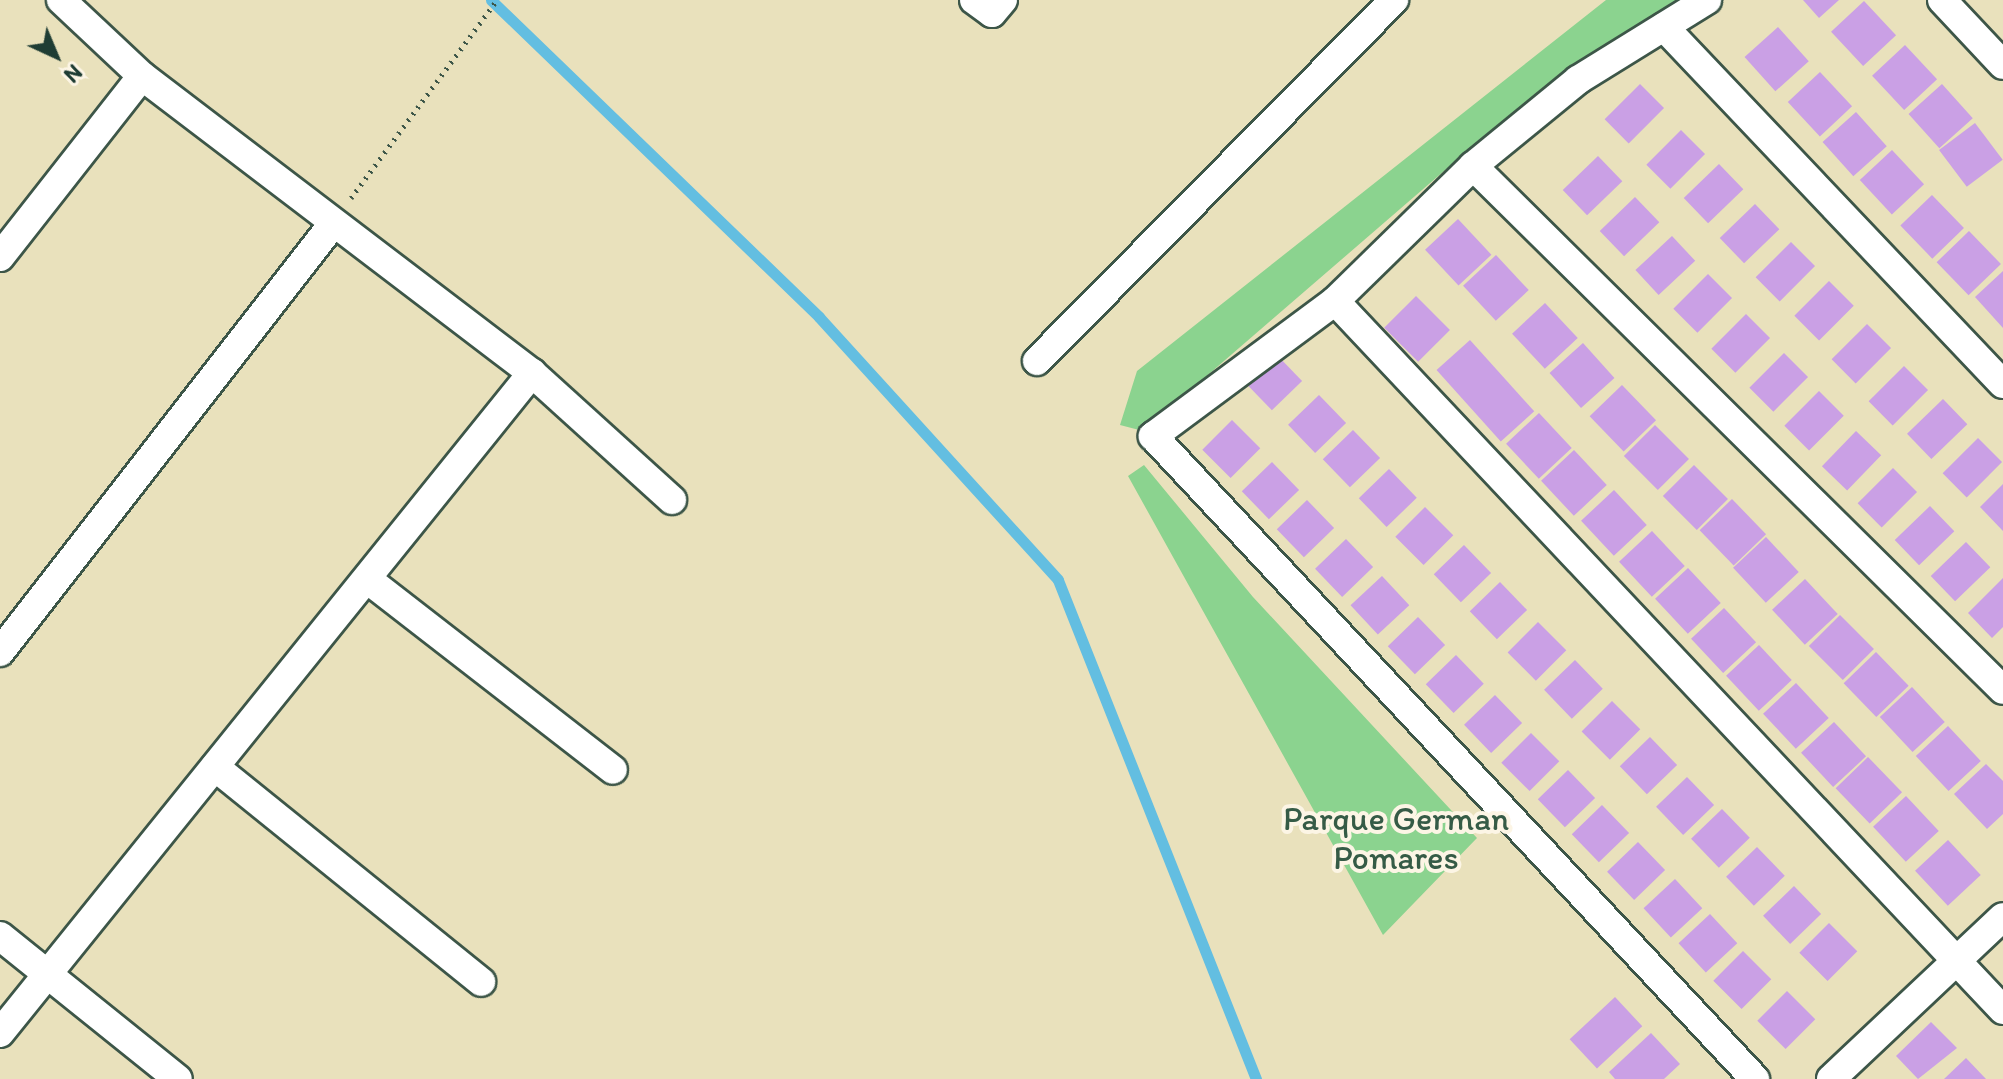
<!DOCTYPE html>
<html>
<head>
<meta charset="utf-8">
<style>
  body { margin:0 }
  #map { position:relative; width:2003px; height:1079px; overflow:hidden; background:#e9e1bc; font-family:Itim,sans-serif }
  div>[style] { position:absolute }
  .green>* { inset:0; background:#8bd38f }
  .stream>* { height:11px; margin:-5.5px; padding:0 5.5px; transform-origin:5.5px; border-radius:5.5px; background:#63bee1 }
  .building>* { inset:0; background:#caa0e5; transform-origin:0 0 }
  .path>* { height:5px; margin-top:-2.5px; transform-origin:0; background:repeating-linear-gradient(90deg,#3d5648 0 2px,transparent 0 8px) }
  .roads { filter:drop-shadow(2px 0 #3d5648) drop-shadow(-2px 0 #3d5648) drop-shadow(0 2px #3d5648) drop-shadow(0 -2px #3d5648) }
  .minor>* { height:28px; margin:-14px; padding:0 14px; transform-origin:14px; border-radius:14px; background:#fff }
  span { translate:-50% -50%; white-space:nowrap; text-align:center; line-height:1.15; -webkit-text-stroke:8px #fcf5e5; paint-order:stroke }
  .park-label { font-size:34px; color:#355b46 }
  .north { position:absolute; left:16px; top:16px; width:80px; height:80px; -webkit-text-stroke:6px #fcf5e5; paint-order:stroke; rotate:136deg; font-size:22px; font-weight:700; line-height:32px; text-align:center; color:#1f3d34 }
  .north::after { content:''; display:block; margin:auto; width:28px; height:36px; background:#1f3d34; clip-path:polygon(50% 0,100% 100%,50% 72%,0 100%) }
</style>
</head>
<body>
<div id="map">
  <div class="green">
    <i style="clip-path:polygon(1606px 0,1680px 0,1488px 133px,1143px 431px,1120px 425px,1137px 371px)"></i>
    <i style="clip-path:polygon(1144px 465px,1253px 597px,1477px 838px,1383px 935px,1128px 476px)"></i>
  </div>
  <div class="stream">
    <i style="left:491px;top:0;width:456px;rotate:44deg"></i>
    <i style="left:819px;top:317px;width:355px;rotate:47.7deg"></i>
    <i style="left:1058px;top:580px;width:537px;rotate:68.36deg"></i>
  </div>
  <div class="building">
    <i style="clip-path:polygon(1803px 0,1839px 0,1819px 18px)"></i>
    <i style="left:1864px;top:1px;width:47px;height:45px;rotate:47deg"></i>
    <i style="left:1778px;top:27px;width:46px;height:45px;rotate:48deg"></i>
    <i style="left:1905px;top:45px;width:47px;height:45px;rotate:47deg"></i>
    <i style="left:1820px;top:72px;width:47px;height:44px;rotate:47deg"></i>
    <i style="left:1640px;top:84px;width:34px;height:50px;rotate:45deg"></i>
    <i style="left:1942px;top:84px;width:46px;height:45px;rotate:48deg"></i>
    <i style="left:1856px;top:112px;width:46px;height:45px;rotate:48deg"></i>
    <i style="left:1975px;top:123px;width:46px;height:45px;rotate:53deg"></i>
    <i style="left:1681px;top:130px;width:34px;height:49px;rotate:45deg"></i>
    <i style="left:1892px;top:150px;width:47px;height:44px;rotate:47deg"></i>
    <i style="left:1598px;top:156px;width:35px;height:49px;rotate:46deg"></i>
    <i style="left:1719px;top:164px;width:35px;height:49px;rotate:46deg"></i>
    <i style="left:1932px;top:195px;width:46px;height:44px;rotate:46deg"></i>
    <i style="left:1635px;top:197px;width:35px;height:49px;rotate:46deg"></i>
    <i style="left:1755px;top:204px;width:35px;height:49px;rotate:46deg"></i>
    <i style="left:1458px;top:219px;width:49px;height:45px;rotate:47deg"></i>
    <i style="left:1969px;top:231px;width:46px;height:45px;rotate:46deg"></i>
    <i style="left:1672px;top:236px;width:34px;height:50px;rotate:47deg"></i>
    <i style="left:1791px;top:242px;width:34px;height:50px;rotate:45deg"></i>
    <i style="left:1496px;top:255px;width:48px;height:45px;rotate:47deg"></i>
    <i style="clip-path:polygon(2003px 271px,2003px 328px,1975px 297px)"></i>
    <i style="left:1708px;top:274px;width:34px;height:49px;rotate:45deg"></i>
    <i style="left:1829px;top:281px;width:35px;height:49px;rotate:45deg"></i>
    <i style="left:1416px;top:296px;width:48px;height:45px;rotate:45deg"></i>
    <i style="left:1545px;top:303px;width:48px;height:45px;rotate:47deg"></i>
    <i style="left:1746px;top:314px;width:34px;height:49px;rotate:45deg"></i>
    <i style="left:1867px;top:324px;width:34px;height:50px;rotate:45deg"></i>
    <i style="left:1470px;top:340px;width:96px;height:45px;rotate:48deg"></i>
    <i style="left:1583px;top:343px;width:47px;height:45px;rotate:48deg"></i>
    <i style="left:1275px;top:353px;width:39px;height:42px;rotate:46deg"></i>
    <i style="left:1784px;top:353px;width:34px;height:49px;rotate:45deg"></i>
    <i style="left:1904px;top:366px;width:34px;height:50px;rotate:45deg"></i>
    <i style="left:1622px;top:385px;width:49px;height:45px;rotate:46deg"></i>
    <i style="left:1819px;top:391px;width:35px;height:49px;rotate:45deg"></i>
    <i style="left:1319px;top:395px;width:39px;height:43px;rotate:46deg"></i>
    <i style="left:1943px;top:399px;width:35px;height:50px;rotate:46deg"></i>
    <i style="left:1539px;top:413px;width:48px;height:45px;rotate:47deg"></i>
    <i style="left:1232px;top:420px;width:40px;height:42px;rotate:45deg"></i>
    <i style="left:1655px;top:425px;width:48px;height:44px;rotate:45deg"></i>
    <i style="left:1353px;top:430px;width:39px;height:42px;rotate:46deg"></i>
    <i style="left:1856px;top:431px;width:35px;height:49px;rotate:44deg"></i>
    <i style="left:1978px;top:438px;width:34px;height:50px;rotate:45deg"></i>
    <i style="left:1574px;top:450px;width:48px;height:45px;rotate:47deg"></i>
    <i style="left:1272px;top:462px;width:39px;height:42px;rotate:46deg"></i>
    <i style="left:1694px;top:465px;width:48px;height:44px;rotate:45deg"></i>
    <i style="left:1893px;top:468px;width:34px;height:50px;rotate:45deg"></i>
    <i style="left:1389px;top:469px;width:40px;height:42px;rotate:46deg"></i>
    <i style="clip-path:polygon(2003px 484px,2003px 531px,1980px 507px)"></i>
    <i style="left:1614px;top:490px;width:48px;height:45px;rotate:47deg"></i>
    <i style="left:1732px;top:499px;width:49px;height:45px;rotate:46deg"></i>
    <i style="left:1307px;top:500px;width:39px;height:42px;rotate:46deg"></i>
    <i style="left:1930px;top:506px;width:35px;height:49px;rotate:46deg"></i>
    <i style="left:1425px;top:507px;width:40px;height:42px;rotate:45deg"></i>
    <i style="left:1652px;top:531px;width:48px;height:45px;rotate:47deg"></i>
    <i style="left:1766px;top:537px;width:48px;height:45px;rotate:47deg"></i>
    <i style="left:1346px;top:539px;width:39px;height:43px;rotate:46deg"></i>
    <i style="left:1966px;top:542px;width:35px;height:49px;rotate:46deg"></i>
    <i style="left:1464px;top:545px;width:39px;height:42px;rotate:46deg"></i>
    <i style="left:1688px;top:568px;width:48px;height:45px;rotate:47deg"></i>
    <i style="left:1382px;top:576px;width:40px;height:43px;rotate:47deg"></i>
    <i style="clip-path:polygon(2003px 578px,2003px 627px,1992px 638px,1968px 613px)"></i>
    <i style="left:1805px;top:579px;width:48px;height:45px;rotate:47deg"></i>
    <i style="left:1500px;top:582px;width:39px;height:42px;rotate:46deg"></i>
    <i style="left:1724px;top:608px;width:47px;height:45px;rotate:47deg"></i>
    <i style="left:1840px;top:615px;width:48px;height:44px;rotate:45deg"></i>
    <i style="left:1418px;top:617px;width:39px;height:42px;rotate:46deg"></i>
    <i style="left:1538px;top:622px;width:40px;height:43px;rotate:45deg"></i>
    <i style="left:1759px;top:645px;width:48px;height:45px;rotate:47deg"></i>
    <i style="left:1876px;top:652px;width:47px;height:45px;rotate:46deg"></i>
    <i style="left:1456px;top:655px;width:40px;height:42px;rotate:46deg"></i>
    <i style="left:1575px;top:660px;width:40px;height:43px;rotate:46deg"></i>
    <i style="left:1796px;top:683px;width:48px;height:45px;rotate:47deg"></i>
    <i style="left:1912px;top:687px;width:48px;height:44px;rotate:47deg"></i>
    <i style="left:1495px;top:695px;width:39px;height:43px;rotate:46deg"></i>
    <i style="left:1612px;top:701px;width:40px;height:43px;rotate:45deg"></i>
    <i style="left:1834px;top:722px;width:47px;height:45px;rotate:47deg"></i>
    <i style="left:1948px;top:726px;width:48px;height:44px;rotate:47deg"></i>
    <i style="left:1531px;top:733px;width:40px;height:42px;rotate:45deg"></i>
    <i style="left:1650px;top:737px;width:39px;height:42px;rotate:46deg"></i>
    <i style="left:1868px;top:757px;width:49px;height:45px;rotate:46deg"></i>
    <i style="clip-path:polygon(1986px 764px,2003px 781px,2003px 814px,1987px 829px,1954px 794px)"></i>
    <i style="left:1568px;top:770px;width:39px;height:42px;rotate:46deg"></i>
    <i style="left:1687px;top:777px;width:39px;height:43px;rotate:46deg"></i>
    <i style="left:1906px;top:796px;width:48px;height:45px;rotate:47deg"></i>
    <i style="left:1602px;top:805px;width:39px;height:42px;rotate:46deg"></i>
    <i style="left:1722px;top:809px;width:40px;height:43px;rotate:46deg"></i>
    <i style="left:1948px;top:840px;width:48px;height:45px;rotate:47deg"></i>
    <i style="left:1638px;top:842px;width:39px;height:43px;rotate:46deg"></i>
    <i style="left:1757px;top:847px;width:40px;height:43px;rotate:46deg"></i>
    <i style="left:1675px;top:879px;width:40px;height:43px;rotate:47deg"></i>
    <i style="left:1794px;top:886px;width:39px;height:43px;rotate:46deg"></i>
    <i style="left:1710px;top:914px;width:40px;height:43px;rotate:47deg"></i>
    <i style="left:1829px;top:923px;width:40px;height:42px;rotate:45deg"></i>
    <i style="left:1743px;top:951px;width:40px;height:42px;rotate:45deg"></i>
    <i style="left:1787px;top:991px;width:40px;height:42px;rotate:45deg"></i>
    <i style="left:1615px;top:997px;width:40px;height:62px;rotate:47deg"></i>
    <i style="clip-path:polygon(1931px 1022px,1957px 1048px,1918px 1079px,1896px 1056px)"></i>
    <i style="clip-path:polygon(1651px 1033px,1680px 1064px,1664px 1079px,1615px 1079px,1609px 1072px)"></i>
    <i style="clip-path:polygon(1966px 1058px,1986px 1079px,1944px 1079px)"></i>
  </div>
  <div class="path">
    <i style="left:351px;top:198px;width:246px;rotate:-53.6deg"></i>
  </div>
  <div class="roads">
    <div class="minor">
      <i style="left:61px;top:0;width:111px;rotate:43.2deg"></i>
      <i style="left:142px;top:76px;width:490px;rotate:37.3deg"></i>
      <i style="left:532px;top:373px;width:189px;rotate:42.2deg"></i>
      <i style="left:974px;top:0;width:22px;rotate:36deg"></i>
      <i style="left:992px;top:13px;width:17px;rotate:-50deg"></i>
      <i style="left:1707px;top:0;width:152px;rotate:148.2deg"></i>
      <i style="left:1578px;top:80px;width:136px;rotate:140.7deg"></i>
      <i style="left:1473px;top:166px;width:193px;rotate:135.6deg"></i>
      <i style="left:1335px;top:301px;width:227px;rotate:143.4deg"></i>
      <i style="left:1153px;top:436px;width:881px;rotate:46.89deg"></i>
      <i style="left:1942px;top:0;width:89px;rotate:46.8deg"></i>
      <i style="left:1664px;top:27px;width:492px;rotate:46.5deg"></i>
      <i style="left:1473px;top:166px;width:745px;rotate:44.67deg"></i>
      <i style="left:0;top:257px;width:230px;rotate:-51.9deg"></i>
      <i style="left:1335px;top:301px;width:974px;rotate:46.71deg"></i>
      <i style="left:1037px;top:361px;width:508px;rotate:-45.32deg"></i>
      <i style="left:367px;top:579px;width:311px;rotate:37.8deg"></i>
      <i style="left:0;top:652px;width:541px;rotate:-52.13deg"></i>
      <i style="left:215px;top:767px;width:342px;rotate:38.9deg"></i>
      <i style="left:0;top:936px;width:228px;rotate:38.8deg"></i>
      <i style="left:0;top:1033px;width:848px;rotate:-51.13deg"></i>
      <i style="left:1831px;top:1079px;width:236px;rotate:-43.3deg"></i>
    </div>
  </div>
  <div class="park-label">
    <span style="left:1396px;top:838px">Parque German<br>Pomares</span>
  </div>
  <div class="north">N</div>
</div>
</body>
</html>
